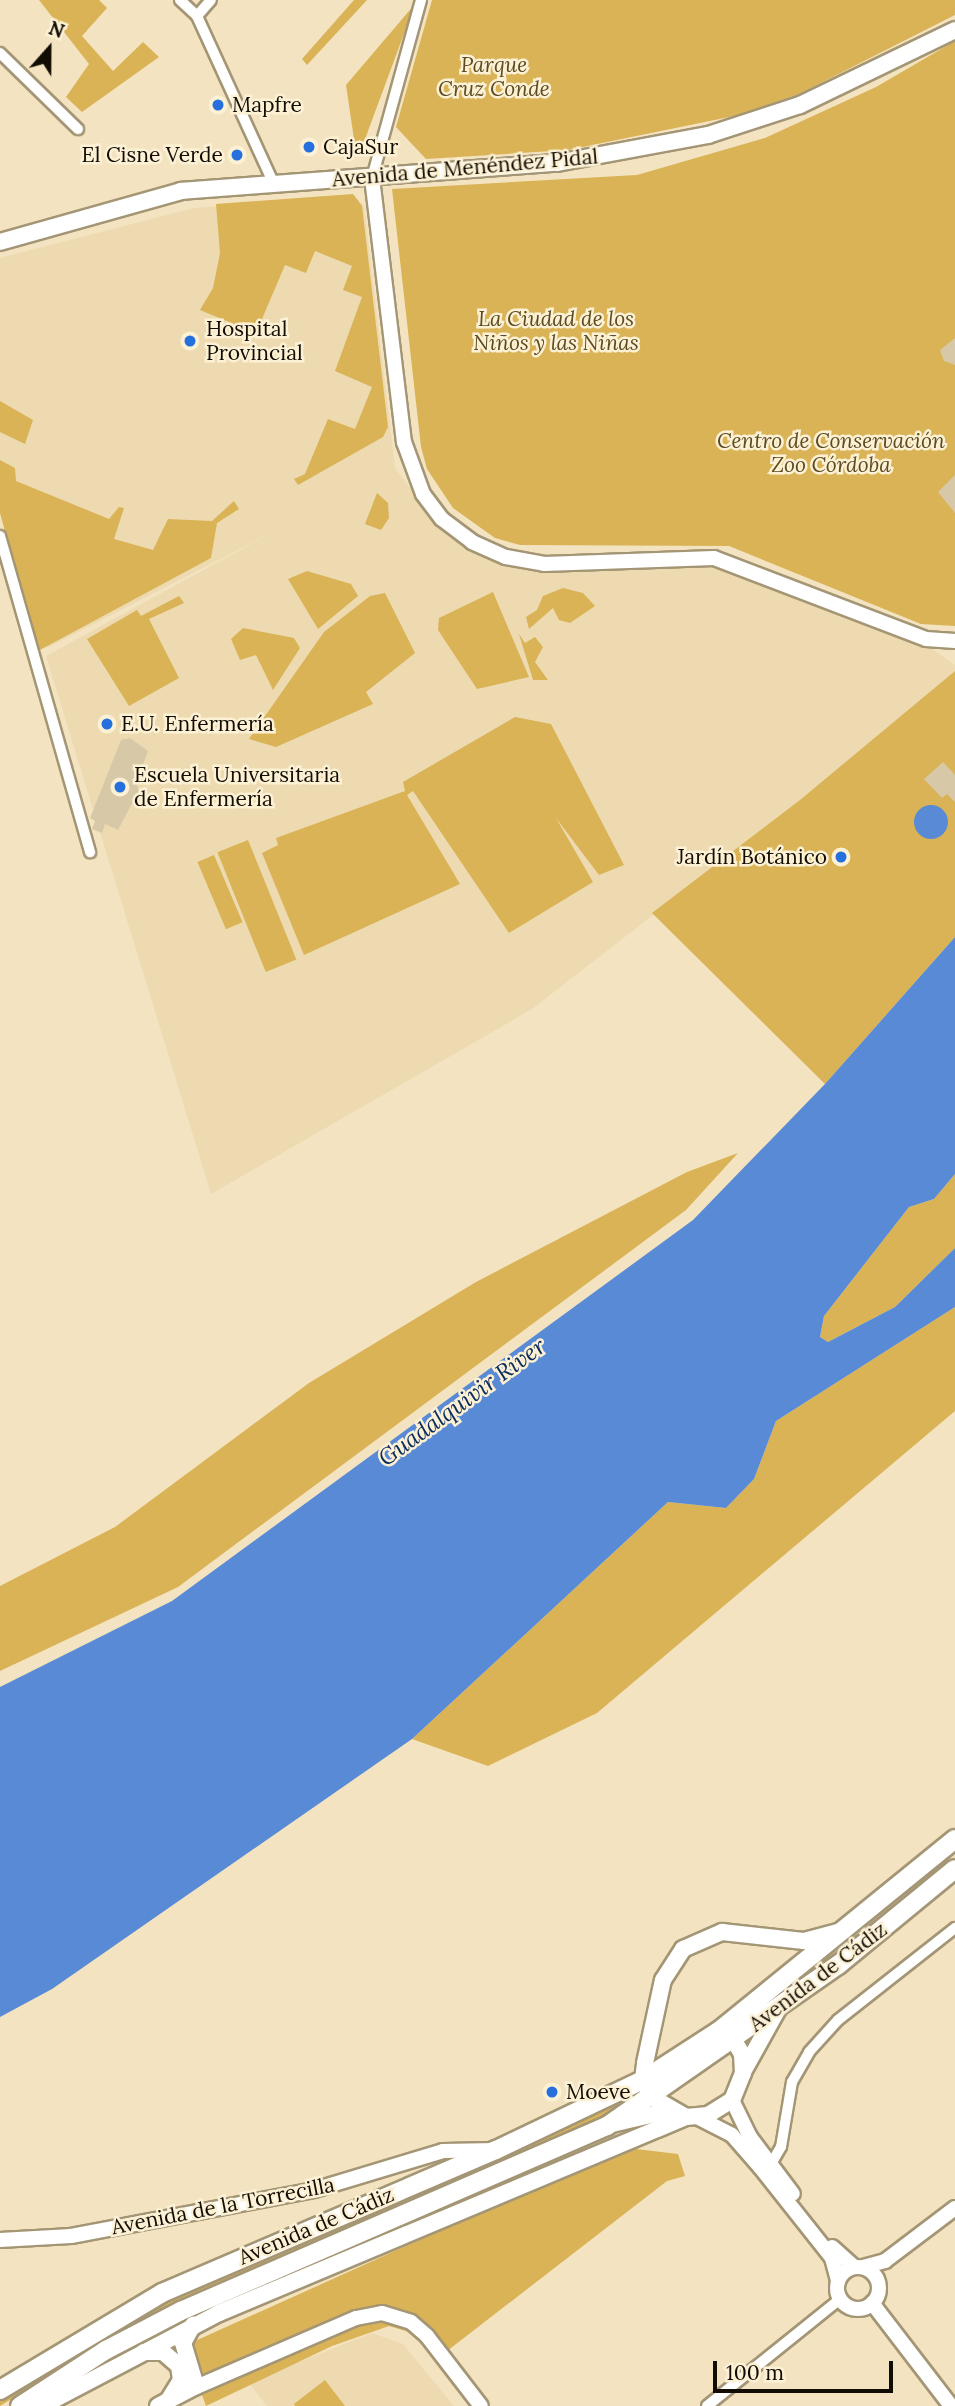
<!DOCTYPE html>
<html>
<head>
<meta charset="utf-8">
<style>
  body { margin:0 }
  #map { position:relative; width:955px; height:2406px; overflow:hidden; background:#f3e3c1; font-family:Lora,serif }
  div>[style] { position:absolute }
  .built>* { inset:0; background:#eddab0 }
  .green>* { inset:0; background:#d9b355; transform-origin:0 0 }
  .water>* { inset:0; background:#588ad6 }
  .round { border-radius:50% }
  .building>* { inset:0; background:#d7c9a7 }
  .roads { filter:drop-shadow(2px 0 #a49675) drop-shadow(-2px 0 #a49675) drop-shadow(0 2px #a49675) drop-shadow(0 -2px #a49675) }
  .minor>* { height:10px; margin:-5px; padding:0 5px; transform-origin:5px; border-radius:5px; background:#fff }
  .tertiary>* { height:14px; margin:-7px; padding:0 7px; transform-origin:7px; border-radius:7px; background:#fff }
  .tertiary>.ring { margin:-7px; padding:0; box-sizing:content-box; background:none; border:14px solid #fff; border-radius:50% }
  .secondary>* { height:16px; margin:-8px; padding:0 8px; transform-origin:8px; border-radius:8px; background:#fff }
  .primary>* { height:18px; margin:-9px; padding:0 9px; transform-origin:9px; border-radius:9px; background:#fff }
  .dots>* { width:19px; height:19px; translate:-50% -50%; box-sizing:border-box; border:4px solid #fdf1d5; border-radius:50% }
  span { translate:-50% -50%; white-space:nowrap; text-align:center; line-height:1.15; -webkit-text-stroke:5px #fdf1d5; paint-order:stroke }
  .park-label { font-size:21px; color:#5d4c22; font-style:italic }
  .poi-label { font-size:21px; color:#120d03 }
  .left { translate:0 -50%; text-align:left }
  .right { translate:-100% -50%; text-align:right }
  .street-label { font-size:21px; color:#120d03 }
  .water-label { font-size:23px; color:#0a2c5c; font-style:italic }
  .north { position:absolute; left:14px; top:14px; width:70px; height:70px; -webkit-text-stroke:5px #fdf1d5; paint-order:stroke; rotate:21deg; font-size:19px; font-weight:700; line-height:28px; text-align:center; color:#120d03 }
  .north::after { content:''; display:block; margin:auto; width:24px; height:32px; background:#120d03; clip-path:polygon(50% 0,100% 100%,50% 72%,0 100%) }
  .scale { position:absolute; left:713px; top:2361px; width:180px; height:32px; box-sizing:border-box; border:4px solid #120d03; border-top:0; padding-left:9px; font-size:21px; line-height:24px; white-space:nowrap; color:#120d03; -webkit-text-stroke:5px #fdf1d5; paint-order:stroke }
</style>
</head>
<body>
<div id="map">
  <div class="built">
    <i style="clip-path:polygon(355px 196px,364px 206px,395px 468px,437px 523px,469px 549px,507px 563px,726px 564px,924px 643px,955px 665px,955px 671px,800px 801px,532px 1009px,211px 1194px,46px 656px,275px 531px,47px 648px,0 487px,0 258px,194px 208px)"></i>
    <i style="clip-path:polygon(372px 2333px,403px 2344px,454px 2406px,267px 2406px,248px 2382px)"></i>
  </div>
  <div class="green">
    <i style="clip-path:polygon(39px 0,99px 0,107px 8px,82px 36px,113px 71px,143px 42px,159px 57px,82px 112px,66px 97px,89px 64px)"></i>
    <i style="clip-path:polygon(354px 0,367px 0,307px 65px,302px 59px)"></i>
    <i style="clip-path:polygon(432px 0,955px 0,955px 15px,799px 94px,739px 115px,568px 150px,426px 159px,396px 127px)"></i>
    <i style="clip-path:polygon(415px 4px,361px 150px,355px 146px,346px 85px)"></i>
    <i style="clip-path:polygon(955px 41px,955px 626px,921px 624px,729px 546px,520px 545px,495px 538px,453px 508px,427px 469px,421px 447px,392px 189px,637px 175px,765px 138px,876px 87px)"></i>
    <i style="clip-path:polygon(353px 194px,362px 206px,388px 427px,383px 437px,298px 485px,294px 479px,305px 474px,328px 419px,355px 429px,372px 387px,335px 371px,362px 297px,343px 290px,352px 266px,315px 251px,306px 273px,285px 265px,256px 333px,200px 310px,213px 288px,220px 253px,216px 204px)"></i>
    <i style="clip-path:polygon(0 401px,33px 420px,25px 444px,0 432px)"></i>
    <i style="clip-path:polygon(0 460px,15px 468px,16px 481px,109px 519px,119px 507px,124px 508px,114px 539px,153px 550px,168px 519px,212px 521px,234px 501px,239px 509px,217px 523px,211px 558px,38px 651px,0 513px)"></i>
    <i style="clip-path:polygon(377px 493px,388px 503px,389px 518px,381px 530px,365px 524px)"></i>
    <i style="clip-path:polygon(307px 571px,351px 584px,358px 596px,318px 629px,288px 579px)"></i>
    <i style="clip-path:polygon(563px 588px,583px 593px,595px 606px,570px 623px,559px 620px,553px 608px,529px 629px,526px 617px,537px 610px,543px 596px)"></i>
    <i style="clip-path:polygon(493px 592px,529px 677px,477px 689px,438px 630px,439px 618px)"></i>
    <i style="clip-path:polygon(385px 593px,415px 653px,366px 692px,373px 704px,276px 747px,249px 739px,324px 632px,370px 596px)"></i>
    <i style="clip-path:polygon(179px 596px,184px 603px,149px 619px,179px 678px,129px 706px,87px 639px,137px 610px,141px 616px)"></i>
    <i style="clip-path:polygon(243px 628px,294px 638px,300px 648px,273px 690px,256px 655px,240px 660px,231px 639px)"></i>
    <i style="clip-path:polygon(519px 634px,525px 643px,535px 637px,543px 647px,535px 662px,548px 680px,533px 680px)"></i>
    <i style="clip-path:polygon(955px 671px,955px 937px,825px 1084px,652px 913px,800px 800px)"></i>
    <i style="clip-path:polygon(515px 717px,551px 724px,624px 865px,599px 875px,556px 818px,593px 882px,509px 933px,413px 791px,407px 795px,460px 884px,304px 955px,262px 853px,278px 845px,276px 838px,405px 791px,403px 782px)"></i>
    <i style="left:248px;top:840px;width:129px;height:33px;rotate:68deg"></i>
    <i style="left:214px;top:855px;width:73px;height:18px;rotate:67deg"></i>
    <i style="clip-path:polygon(738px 1153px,686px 1210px,178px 1587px,0 1671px,0 1586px,115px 1527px,309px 1383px,476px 1282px,687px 1172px)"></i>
    <i style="clip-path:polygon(955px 1174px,955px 1248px,895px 1307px,828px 1342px,820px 1337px,824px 1316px,909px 1207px,934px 1199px)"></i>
    <i style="clip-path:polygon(955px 1307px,955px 1411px,597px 1713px,488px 1766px,412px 1739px,668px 1502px,726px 1508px,754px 1479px,776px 1421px)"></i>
    <i style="clip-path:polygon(623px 2097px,626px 2102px,574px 2132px,103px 2342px,0 2406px,0 2399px,14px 2388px,148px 2308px)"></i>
    <i style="clip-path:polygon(636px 2149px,678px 2154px,685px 2176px,667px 2181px,438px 2358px,419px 2335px,389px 2326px,332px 2346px,206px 2406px,184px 2346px,528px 2191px)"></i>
    <i style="clip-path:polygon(325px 2380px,345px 2406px,295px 2406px,294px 2404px)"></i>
  </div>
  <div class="water">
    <i class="round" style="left:914px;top:805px;width:34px;height:34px"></i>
    <i style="clip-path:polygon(955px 937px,955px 1174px,934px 1199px,909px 1207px,824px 1316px,820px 1337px,828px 1342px,895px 1307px,955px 1248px,955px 1307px,776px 1421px,754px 1479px,726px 1508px,668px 1502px,412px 1739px,52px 1989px,0 2017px,0 1687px,172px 1601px,693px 1220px,825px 1084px)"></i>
  </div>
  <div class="building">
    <i style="clip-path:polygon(955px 338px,955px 365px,944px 361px,940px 350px)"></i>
    <i style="clip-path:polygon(955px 475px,955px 513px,938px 492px)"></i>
    <i style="clip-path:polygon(130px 738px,148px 751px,136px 783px,139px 790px,118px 830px,105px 824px,102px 833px,92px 829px,95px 821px,90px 818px,121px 740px)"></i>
    <i style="clip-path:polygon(943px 762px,955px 775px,955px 802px,947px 794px,942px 798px,924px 779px)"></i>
  </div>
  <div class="roads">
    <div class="minor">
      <i style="left:180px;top:0;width:23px;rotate:43deg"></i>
      <i style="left:197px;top:16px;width:185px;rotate:65.4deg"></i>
      <i style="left:197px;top:16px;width:21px;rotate:-49deg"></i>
      <i style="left:0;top:53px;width:109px;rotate:44.3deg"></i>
      <i style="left:372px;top:178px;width:185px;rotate:-74.6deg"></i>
      <i style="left:0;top:536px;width:329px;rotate:74.1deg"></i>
      <i style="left:771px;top:2164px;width:20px;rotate:-60deg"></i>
      <i style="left:781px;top:2147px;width:66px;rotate:-80.4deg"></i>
      <i style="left:792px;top:2082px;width:34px;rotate:-60deg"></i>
      <i style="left:809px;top:2052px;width:43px;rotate:-47.8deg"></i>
      <i style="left:838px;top:2020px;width:149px;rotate:-38.2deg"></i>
      <i style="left:707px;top:2406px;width:171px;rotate:-38.8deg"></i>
    </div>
    <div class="tertiary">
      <i style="left:372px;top:178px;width:266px;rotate:83.1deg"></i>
      <i style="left:404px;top:442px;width:55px;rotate:69.9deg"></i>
      <i style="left:423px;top:494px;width:31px;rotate:53deg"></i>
      <i style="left:442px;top:519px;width:38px;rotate:37deg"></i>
      <i style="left:472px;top:542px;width:37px;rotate:24deg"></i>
      <i style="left:506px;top:557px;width:39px;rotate:10deg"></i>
      <i style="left:544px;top:564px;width:170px;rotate:-2deg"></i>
      <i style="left:714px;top:558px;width:227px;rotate:20.9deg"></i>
      <i style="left:926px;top:639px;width:29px;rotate:4deg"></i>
      <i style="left:732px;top:2100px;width:41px;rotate:64.1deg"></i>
      <i style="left:750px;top:2137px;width:71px;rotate:53deg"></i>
      <i style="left:697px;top:2117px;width:39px;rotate:27deg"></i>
      <i style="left:732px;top:2135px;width:43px;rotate:48.8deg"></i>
      <i style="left:760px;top:2167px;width:116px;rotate:51.6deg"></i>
      <i style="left:832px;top:2258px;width:24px;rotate:75deg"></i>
      <i style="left:0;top:2240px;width:71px;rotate:-3.2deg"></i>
      <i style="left:71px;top:2236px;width:247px;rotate:-10.7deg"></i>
      <i style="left:314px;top:2190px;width:135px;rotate:-16.8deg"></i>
      <i style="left:443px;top:2151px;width:53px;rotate:-1.1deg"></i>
      <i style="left:832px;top:2247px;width:30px;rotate:42deg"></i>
      <i class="ring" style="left:837px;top:2267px;width:28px;height:28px"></i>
      <i style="left:863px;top:2267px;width:23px;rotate:-15deg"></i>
      <i style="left:885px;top:2261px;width:88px;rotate:-37.1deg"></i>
      <i style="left:872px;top:2303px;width:130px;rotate:52.5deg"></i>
      <i style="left:194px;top:2388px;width:176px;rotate:-23.4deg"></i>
      <i style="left:356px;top:2318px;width:26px;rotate:-11deg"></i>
      <i style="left:382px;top:2313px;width:30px;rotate:17deg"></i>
      <i style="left:411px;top:2322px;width:21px;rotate:41deg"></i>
      <i style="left:427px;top:2336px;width:88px;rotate:52.4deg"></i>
    </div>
    <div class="secondary">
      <i style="left:0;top:242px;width:188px;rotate:-15.7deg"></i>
      <i style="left:181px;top:191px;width:377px;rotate:-4.3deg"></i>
      <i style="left:557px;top:163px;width:154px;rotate:-10.5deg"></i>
      <i style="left:708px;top:135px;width:97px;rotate:-18.1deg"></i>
      <i style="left:800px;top:105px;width:172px;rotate:-25.8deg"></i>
      <i style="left:728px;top:2030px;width:28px;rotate:60deg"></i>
      <i style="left:742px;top:2054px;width:19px;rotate:87deg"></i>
      <i style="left:743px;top:2073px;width:29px;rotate:112deg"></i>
      <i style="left:732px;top:2100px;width:28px;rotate:148deg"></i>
      <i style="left:708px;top:2115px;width:22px;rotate:175deg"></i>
      <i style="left:686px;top:2117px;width:39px;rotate:-150deg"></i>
      <i style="left:652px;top:2097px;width:19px;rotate:-118deg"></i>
      <i style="left:643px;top:2080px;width:17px;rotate:-83deg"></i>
      <i style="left:645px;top:2063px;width:85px;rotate:-77.8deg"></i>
      <i style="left:663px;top:1980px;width:37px;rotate:-57deg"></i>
      <i style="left:683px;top:1949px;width:43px;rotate:-23.6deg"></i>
      <i style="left:722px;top:1932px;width:82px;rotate:6.3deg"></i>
      <i style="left:804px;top:1941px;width:35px;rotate:-15deg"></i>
      <i style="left:744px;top:2070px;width:70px;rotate:-60.9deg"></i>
      <i style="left:612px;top:2124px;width:57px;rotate:-13.1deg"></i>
      <i style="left:144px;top:2352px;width:19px"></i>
      <i style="left:163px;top:2352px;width:21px;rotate:41deg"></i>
      <i style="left:179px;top:2366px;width:14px;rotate:82deg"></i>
      <i style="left:181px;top:2380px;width:22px;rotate:122deg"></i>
      <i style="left:42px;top:2406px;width:200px;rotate:-27.7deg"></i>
      <i style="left:219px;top:2313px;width:506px;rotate:-22.77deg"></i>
      <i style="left:158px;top:2406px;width:43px;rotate:-27.8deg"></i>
      <i style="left:196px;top:2386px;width:45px;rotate:-106.8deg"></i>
      <i style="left:183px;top:2343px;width:21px;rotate:-61deg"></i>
    </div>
    <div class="primary">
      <i style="left:0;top:2390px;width:189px;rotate:-30.9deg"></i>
      <i style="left:162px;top:2293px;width:363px;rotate:-23.2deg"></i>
      <i style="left:496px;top:2150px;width:163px;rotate:-25.5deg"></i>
      <i style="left:643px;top:2080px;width:92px;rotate:-33deg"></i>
      <i style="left:720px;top:2030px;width:303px;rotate:-39.1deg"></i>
      <i style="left:20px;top:2406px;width:103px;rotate:-33.1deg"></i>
      <i style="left:106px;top:2350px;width:85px;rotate:-27.5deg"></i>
      <i style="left:181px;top:2311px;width:464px;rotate:-23.5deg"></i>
      <i style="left:607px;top:2126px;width:282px;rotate:-34.9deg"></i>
      <i style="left:838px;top:1965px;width:151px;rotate:-39.4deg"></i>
    </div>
  </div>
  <div class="dots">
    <i style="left:218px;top:105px;background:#2570dc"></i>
    <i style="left:309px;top:147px;background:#2570dc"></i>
    <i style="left:237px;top:155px;background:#2570dc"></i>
    <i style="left:190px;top:341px;background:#2570dc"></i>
    <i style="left:107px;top:724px;background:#2570dc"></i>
    <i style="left:120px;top:787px;background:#2570dc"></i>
    <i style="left:841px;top:857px;background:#2570dc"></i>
    <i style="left:552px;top:2092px;background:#2570dc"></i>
  </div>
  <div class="park-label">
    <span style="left:494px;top:77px">Parque<br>Cruz Conde</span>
    <span style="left:556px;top:331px">La Ciudad de los<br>Niños y las Niñas</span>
    <span style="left:831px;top:453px">Centro de Conservación<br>Zoo Córdoba</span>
  </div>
  <div class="poi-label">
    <span class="left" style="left:232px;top:105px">Mapfre</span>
    <span class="left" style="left:323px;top:147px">CajaSur</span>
    <span class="right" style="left:223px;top:155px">El Cisne Verde</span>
    <span class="left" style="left:206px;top:341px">Hospital<br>Provincial</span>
    <span class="left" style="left:121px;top:724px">E.U. Enfermería</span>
    <span class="left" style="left:134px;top:787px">Escuela Universitaria<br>de Enfermería</span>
    <span class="right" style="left:827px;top:857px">Jardín Botánico</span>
    <span class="left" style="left:566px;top:2092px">Moeve</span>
  </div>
  <div class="street-label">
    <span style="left:465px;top:168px;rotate:-5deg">Avenida de Menéndez Pidal</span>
    <span style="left:818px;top:1977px;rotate:-37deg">Avenida de Cádiz</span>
    <span style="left:223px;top:2206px;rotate:-11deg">Avenida de la Torrecilla</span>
    <span style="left:316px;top:2226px;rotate:-23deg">Avenida de Cádiz</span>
  </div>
  <div class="water-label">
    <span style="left:462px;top:1402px;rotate:-36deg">Guadalquivir River</span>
  </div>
  <div class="north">N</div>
  <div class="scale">100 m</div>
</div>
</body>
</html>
